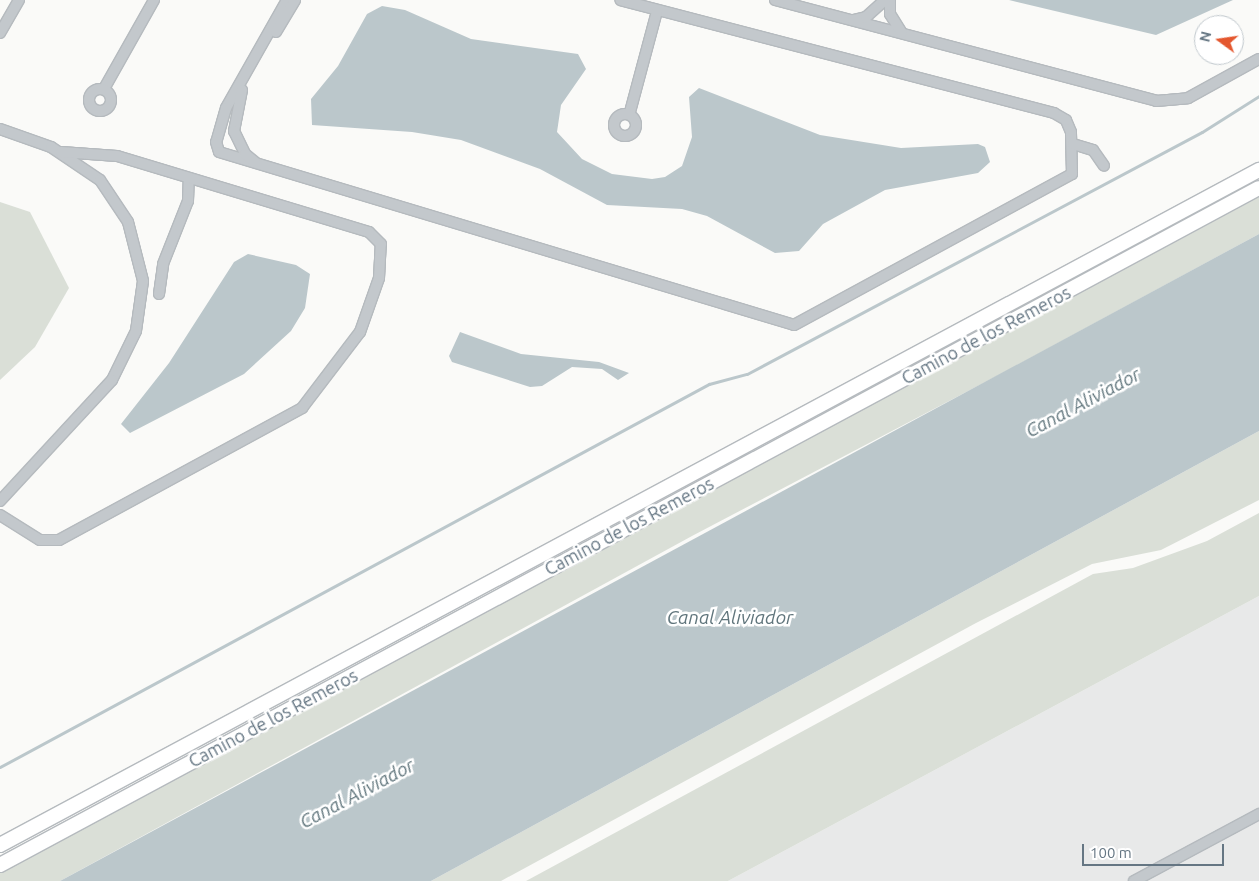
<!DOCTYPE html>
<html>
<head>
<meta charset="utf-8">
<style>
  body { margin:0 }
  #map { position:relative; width:1259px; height:881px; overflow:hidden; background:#fafaf8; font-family:Ubuntu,sans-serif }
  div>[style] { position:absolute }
  .built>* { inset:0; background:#e8e9e9 }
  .green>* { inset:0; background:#dadfd7 }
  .water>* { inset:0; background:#bbc7cb }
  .stream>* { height:3px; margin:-1.5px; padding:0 1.5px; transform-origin:1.5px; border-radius:1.5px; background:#bbc7cb }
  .roads { filter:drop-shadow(1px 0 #b5babe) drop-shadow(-1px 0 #b5babe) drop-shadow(0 1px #b5babe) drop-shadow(0 -1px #b5babe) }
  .minor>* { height:10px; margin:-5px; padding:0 5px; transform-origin:5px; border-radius:5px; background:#c3c8cc }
  .minor>.ring { margin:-5px; padding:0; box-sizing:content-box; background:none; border:10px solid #c3c8cc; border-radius:50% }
  .major>* { height:14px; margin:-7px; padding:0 7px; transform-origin:7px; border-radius:7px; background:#fff }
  span { translate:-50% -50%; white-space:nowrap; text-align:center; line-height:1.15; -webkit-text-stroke:5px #fff; paint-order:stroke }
  .street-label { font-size:18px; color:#657683 }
  .water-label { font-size:19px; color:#60757c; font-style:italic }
  .north { position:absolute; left:1194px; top:15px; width:50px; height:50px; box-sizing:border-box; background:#fff; border:1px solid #c1c8cd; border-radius:50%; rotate:284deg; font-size:14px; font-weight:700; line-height:20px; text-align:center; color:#657683 }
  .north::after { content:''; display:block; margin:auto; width:18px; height:22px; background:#e4572e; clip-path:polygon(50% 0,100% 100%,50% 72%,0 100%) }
  .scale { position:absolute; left:1082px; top:844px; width:142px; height:22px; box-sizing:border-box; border:2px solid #657683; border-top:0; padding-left:6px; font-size:15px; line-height:18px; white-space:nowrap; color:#657683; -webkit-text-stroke:4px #fff; paint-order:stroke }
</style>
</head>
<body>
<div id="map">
  <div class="built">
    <i style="clip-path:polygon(1259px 596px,1259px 881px,728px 881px)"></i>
  </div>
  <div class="green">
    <i style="clip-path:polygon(1259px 197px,1259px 234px,1010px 369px,692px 536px,60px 881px,0 881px,0 872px)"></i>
    <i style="clip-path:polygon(0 202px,30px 212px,69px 288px,35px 347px,0 380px)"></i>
    <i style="clip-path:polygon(1259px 431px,1259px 500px,1161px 550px,1092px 564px,976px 623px,501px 881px,431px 881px)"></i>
    <i style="clip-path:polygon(1259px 513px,1259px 596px,728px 881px,526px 881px,1093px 574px,1133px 568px,1207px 541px)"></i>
  </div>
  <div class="water">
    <i style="clip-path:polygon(1009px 0,1233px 0,1156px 35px)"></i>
    <i style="clip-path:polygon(382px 6px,405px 10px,471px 39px,578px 54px,586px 69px,561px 105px,557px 132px,582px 159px,612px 174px,652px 179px,665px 177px,682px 166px,692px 137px,689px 97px,699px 88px,820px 135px,901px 148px,978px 144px,985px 147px,990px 162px,978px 173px,885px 190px,823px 224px,799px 251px,775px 253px,707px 216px,682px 209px,607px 205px,540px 169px,461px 140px,412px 132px,312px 125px,311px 99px,338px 66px,367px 14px)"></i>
    <i style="clip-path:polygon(1259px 234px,1259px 431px,431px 881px,60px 881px)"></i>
    <i style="clip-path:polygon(248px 254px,296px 265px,310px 274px,305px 308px,291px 331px,244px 374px,130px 433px,121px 424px,169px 363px,234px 262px)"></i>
    <i style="clip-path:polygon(460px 332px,521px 354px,599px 362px,629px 373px,618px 380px,602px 369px,572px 367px,542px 386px,530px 387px,452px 362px,449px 356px)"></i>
  </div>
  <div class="stream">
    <i style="left:0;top:767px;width:806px;rotate:-28.38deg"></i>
    <i style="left:709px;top:384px;width:39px;rotate:-15deg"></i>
    <i style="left:747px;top:374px;width:515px;rotate:-28.01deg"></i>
    <i style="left:1202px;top:132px;width:67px;rotate:-32.3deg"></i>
  </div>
  <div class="roads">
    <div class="minor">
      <i style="left:287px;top:0;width:124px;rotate:119.5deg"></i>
      <i style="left:226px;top:108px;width:35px;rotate:106deg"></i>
      <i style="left:216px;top:142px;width:10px;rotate:73deg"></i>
      <i style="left:219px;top:152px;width:600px;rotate:16.74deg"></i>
      <i style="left:794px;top:325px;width:316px;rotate:-28.5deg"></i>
      <i style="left:1072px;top:174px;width:42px;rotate:-91.4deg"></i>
      <i style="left:1071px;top:132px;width:13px;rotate:-113deg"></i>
      <i style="left:1066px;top:120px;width:14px;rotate:-150deg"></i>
      <i style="left:1054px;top:113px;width:448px;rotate:-165.4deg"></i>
      <i style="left:775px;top:0;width:394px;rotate:14.8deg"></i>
      <i style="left:1156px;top:101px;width:32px;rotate:-5deg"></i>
      <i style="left:1188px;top:98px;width:81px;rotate:-28.8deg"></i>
      <i style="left:890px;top:0;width:14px;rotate:90deg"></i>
      <i style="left:890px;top:14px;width:22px;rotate:58deg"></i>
      <i style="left:853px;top:20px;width:13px;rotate:-13deg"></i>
      <i style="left:866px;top:17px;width:25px;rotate:-42deg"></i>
      <i style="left:276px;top:32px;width:37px;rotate:-59deg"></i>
      <i style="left:0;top:33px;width:38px;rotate:-60deg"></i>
      <i style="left:105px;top:87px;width:100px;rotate:-60.6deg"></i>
      <i class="ring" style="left:89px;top:89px;width:12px;height:12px"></i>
      <i style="left:242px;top:90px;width:42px;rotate:101deg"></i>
      <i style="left:234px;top:131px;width:25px;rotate:64deg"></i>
      <i style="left:245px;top:154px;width:13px;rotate:39deg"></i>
      <i style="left:630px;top:112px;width:105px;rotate:-75deg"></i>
      <i class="ring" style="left:614px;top:114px;width:12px;height:12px"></i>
      <i style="left:0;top:129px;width:54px;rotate:19.4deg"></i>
      <i style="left:51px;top:147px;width:59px;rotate:34deg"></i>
      <i style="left:100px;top:180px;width:50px;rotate:56.3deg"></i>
      <i style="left:128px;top:222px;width:61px;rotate:75.7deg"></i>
      <i style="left:143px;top:281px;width:50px;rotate:98deg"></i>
      <i style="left:136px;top:331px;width:55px;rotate:116.1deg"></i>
      <i style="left:112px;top:380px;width:165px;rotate:132.8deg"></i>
      <i style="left:1073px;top:144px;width:21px;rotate:17deg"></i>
      <i style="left:1093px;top:150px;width:19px;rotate:55deg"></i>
      <i style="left:159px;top:294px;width:30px;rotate:-82deg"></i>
      <i style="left:163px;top:264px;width:68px;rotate:-68.4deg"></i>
      <i style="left:188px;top:201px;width:23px;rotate:-88deg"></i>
      <i style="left:0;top:515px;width:47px;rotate:32deg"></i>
      <i style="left:40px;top:540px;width:19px"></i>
      <i style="left:59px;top:540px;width:277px;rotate:-28.5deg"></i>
      <i style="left:302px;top:408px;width:96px;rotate:-52.7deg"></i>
      <i style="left:360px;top:332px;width:57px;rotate:-70.6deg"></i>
      <i style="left:379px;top:278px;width:34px;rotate:-87deg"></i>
      <i style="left:381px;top:244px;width:17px;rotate:-135deg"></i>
      <i style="left:369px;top:232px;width:263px;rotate:-163.2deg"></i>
      <i style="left:117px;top:156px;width:56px;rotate:-175.9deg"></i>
      <i style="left:1134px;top:881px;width:142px;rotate:-28.2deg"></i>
    </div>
    <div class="major">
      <i style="left:0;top:845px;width:1429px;rotate:-28.2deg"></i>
      <i style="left:0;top:865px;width:1429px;rotate:-28.27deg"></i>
    </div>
  </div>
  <div class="street-label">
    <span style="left:986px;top:335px;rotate:-28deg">Camino de los Remeros</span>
    <span style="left:629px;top:526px;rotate:-28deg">Camino de los Remeros</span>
    <span style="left:273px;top:718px;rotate:-28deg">Camino de los Remeros</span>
  </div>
  <div class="water-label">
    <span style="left:1083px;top:403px;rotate:-28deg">Canal Aliviador</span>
    <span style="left:730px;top:618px">Canal Aliviador</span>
    <span style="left:357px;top:794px;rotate:-28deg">Canal Aliviador</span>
  </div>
  <div class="north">N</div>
  <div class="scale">100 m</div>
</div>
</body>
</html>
